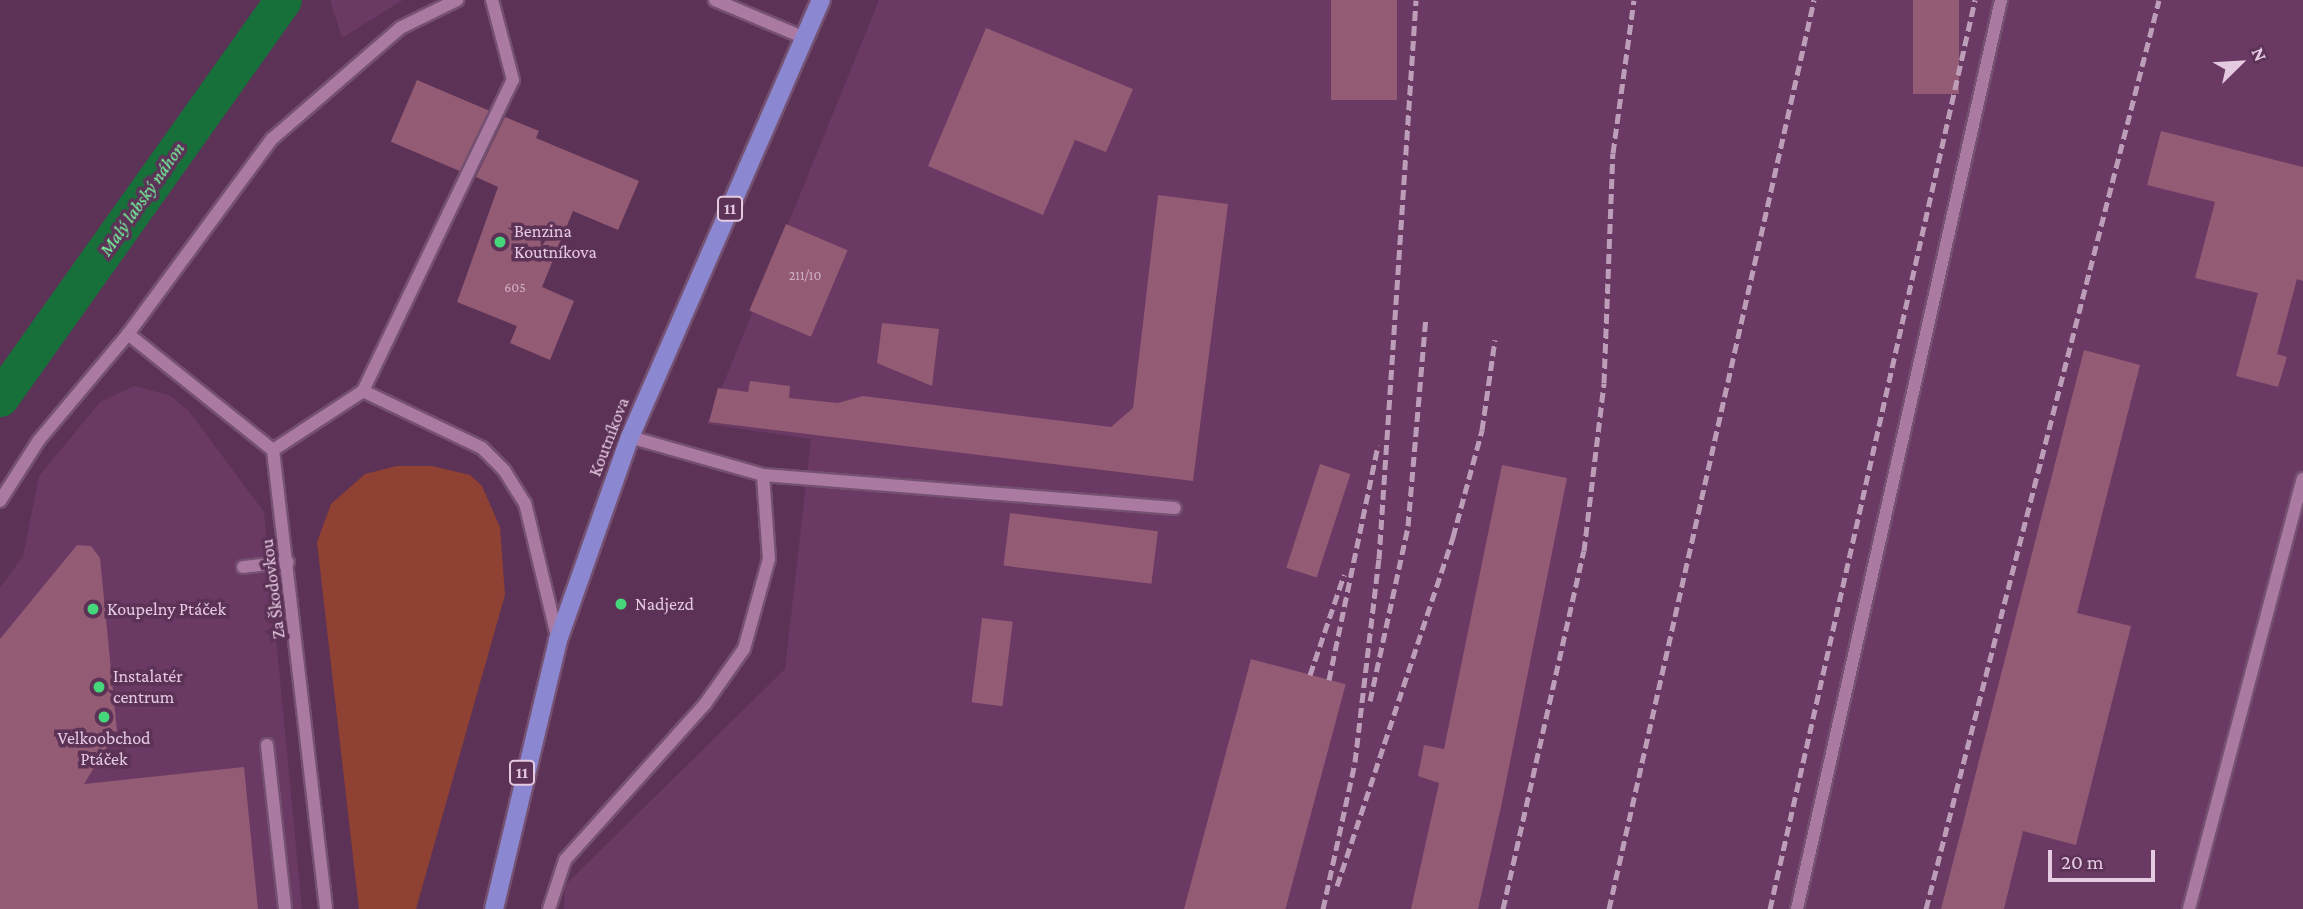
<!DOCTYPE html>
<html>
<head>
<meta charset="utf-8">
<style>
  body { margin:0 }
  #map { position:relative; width:2303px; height:909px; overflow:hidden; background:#5c3257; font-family:"Crimson Pro",serif }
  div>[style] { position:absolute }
  .built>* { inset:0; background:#6a3964 }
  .green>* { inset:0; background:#8f4133 }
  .canal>* { height:37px; margin:-18.5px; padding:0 18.5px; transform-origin:18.5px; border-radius:18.5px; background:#17703a }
  .building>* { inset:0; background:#945b74; transform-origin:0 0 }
  .roads { filter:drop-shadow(2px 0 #755171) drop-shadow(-2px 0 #755171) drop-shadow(0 2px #755171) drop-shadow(0 -2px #755171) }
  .minor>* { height:12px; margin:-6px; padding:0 6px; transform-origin:6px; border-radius:6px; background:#aa7aa3 }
  .major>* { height:18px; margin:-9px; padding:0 9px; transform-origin:9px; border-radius:9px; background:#8c87d1 }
  .rail>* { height:5px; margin-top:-2.5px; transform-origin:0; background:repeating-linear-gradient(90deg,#bd9eb9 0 10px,transparent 0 15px) }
  .dots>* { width:19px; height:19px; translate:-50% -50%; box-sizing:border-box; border:4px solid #5c3257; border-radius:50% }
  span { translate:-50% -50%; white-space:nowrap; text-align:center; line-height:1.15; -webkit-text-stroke:7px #5c3257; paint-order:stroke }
  .number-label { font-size:14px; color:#d1afc6 }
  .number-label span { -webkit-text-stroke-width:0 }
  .shield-label span { padding:2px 5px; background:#5c3257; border:2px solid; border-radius:5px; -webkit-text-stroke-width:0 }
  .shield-label { font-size:16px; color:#e5cbe1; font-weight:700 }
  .poi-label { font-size:18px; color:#e5cbe1 }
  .left { translate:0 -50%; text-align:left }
  .street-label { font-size:18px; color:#e5cbe1 }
  .water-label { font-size:19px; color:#76fea0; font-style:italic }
  .north { position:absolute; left:2205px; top:28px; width:70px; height:70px; -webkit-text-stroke:5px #5c3257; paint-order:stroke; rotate:66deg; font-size:19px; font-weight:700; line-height:28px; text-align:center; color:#e5cbe1 }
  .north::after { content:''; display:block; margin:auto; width:24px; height:32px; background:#e5cbe1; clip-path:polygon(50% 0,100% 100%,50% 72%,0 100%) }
  .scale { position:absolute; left:2048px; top:850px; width:107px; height:32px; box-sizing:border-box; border:4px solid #e5cbe1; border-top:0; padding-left:9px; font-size:21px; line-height:24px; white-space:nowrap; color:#e5cbe1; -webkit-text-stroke:5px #5c3257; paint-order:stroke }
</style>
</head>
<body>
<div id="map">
  <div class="built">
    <i style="clip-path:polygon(330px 0,403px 0,342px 38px)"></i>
    <i style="clip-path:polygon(879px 0,2303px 0,2303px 909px,564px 909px,565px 885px,785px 669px,811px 439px,707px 424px)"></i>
    <i style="clip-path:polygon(134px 386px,169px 395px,188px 410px,264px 512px,302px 909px,0 909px,0 588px,23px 556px,39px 476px,100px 402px)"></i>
  </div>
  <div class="green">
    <i style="clip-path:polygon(397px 466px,432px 466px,470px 475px,482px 486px,500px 527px,505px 595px,416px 909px,359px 909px,317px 542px,331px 504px,365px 474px)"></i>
  </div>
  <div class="canal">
    <i style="left:0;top:398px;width:488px;rotate:-54.6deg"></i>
  </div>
  <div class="building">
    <i style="left:1331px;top:0;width:66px;height:100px"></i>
    <i style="left:1913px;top:0;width:46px;height:94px"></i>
    <i style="clip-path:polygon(986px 28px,1133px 89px,1106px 152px,1075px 140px,1043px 215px,928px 166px)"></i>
    <i style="left:417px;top:80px;width:78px;height:67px;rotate:23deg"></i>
    <i style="clip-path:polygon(505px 117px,539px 131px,536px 138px,639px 181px,618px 230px,573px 211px,542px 287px,574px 301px,550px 360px,510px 343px,517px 326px,457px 302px,498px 187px,476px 177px)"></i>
    <i style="clip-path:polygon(2161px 131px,2303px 167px,2303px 281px,2297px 279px,2277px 354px,2287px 357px,2278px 387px,2236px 376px,2258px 293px,2195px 278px,2215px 202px,2147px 185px)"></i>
    <i style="clip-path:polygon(1158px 195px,1228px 204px,1193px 481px,709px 422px,718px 388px,748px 392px,750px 381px,790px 386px,789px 398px,838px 403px,863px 396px,1111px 427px,1133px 408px)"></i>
    <i style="left:786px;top:224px;width:67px;height:94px;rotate:23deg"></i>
    <i style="clip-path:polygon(882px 323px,939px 329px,932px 386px,877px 363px)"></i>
    <i style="clip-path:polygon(2084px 350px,2140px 365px,2077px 613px,2131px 626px,2076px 845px,2023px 831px,2004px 909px,1941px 909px)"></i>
    <i style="left:1320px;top:464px;width:32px;height:109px;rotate:18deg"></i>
    <i style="clip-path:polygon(1502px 465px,1567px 478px,1501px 807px,1478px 909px,1411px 909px,1439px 783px,1418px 776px,1424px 745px,1444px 749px)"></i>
    <i style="left:1010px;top:513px;width:149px;height:53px;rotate:7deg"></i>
    <i style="clip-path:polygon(77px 545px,91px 546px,100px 558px,117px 731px,84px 784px,244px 767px,258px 909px,0 909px,0 639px)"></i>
    <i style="left:982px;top:618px;width:31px;height:85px;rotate:7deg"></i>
    <i style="left:1251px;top:659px;width:98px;height:260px;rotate:15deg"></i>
  </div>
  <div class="roads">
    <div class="minor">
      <i style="left:715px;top:0;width:98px;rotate:22.9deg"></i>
      <i style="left:128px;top:334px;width:186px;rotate:38.7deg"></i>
      <i style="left:273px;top:450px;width:462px;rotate:83.4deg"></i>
      <i style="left:363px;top:391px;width:132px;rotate:25.6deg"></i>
      <i style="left:482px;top:448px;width:31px;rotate:45deg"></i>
      <i style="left:504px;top:470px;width:39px;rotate:58deg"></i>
      <i style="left:525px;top:503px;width:141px;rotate:76.5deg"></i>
      <i style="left:630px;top:437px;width:138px;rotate:15.9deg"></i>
      <i style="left:763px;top:475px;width:413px;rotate:4.6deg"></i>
      <i style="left:273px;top:450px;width:108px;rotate:-33.2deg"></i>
      <i style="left:363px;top:391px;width:345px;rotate:-64.3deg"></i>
      <i style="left:513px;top:80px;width:83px;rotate:-104.7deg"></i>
      <i style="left:0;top:501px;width:72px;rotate:-57.4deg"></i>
      <i style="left:39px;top:440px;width:138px;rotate:-50deg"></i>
      <i style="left:128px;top:334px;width:242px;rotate:-53.6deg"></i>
      <i style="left:272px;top:139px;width:169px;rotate:-40.9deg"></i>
      <i style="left:400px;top:28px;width:64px;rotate:-26.2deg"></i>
      <i style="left:243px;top:567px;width:45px;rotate:-6.3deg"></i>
      <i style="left:267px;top:745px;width:165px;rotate:83.7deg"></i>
      <i style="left:549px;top:909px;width:52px;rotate:-71.9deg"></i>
      <i style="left:565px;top:860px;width:210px;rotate:-48.1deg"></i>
      <i style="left:705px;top:704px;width:67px;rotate:-54.7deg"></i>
      <i style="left:744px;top:649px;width:93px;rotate:-74.5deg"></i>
      <i style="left:769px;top:559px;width:84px;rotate:-94.1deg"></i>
      <i style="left:1797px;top:909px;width:932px;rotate:-77.35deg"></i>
      <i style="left:2189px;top:909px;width:445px;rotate:-75.2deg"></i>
    </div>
    <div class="major">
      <i style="left:494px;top:909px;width:277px;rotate:-76.6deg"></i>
      <i style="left:558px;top:640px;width:215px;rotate:-70.5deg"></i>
      <i style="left:630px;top:437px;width:477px;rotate:-66.4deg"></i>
    </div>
  </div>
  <div class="rail">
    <i style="left:1310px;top:675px;width:106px;rotate:-71.2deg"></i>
    <i style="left:1329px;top:680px;width:240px;rotate:-78.2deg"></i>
    <i style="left:1370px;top:701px;width:179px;rotate:-77.7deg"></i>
    <i style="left:1408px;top:526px;width:209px;rotate:-85.1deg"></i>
    <i style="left:1337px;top:886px;width:368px;rotate:-71.6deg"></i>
    <i style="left:1453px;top:537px;width:111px;rotate:-74.8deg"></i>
    <i style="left:1482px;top:430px;width:91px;rotate:-81.8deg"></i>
    <i style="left:1323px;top:909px;width:150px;rotate:-77.7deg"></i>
    <i style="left:1355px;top:762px;width:204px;rotate:-83.3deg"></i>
    <i style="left:1379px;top:559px;width:560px;rotate:-86.21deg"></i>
    <i style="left:1503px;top:909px;width:367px;rotate:-77.3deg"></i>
    <i style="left:1584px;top:551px;width:169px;rotate:-83.2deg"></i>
    <i style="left:1604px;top:383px;width:230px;rotate:-87.8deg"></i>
    <i style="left:1613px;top:153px;width:154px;rotate:-82.2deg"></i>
    <i style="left:1609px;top:909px;width:932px;rotate:-77.29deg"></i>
    <i style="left:1770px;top:909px;width:932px;rotate:-77.29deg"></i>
    <i style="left:1926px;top:909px;width:938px;rotate:-75.62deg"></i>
  </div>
  <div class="dots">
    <i style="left:500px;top:242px;background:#45d77a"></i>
    <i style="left:621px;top:604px;background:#45d77a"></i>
    <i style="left:93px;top:609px;background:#45d77a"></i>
    <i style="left:99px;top:687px;background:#45d77a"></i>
    <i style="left:104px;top:717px;background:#45d77a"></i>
  </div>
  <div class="number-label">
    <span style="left:805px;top:275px">211/10</span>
    <span style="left:515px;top:287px">605</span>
  </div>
  <div class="shield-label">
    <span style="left:730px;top:209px">11</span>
    <span style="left:522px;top:773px">11</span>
  </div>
  <div class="poi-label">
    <span class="left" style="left:514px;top:242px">Benzina<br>Koutníkova</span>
    <span class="left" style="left:635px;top:604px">Nadjezd</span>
    <span class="left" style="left:107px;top:609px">Koupelny Ptáček</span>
    <span class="left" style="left:113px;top:687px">Instalatér<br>centrum</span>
    <span style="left:104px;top:749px">Velkoobchod<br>Ptáček</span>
  </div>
  <div class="street-label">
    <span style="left:609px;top:437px;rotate:-69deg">Koutníkova</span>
    <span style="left:273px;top:589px;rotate:-97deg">Za Škodovkou</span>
  </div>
  <div class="water-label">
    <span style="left:142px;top:199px;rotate:-55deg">Malý labský náhon</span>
  </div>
  <div class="north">N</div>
  <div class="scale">20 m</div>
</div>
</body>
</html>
